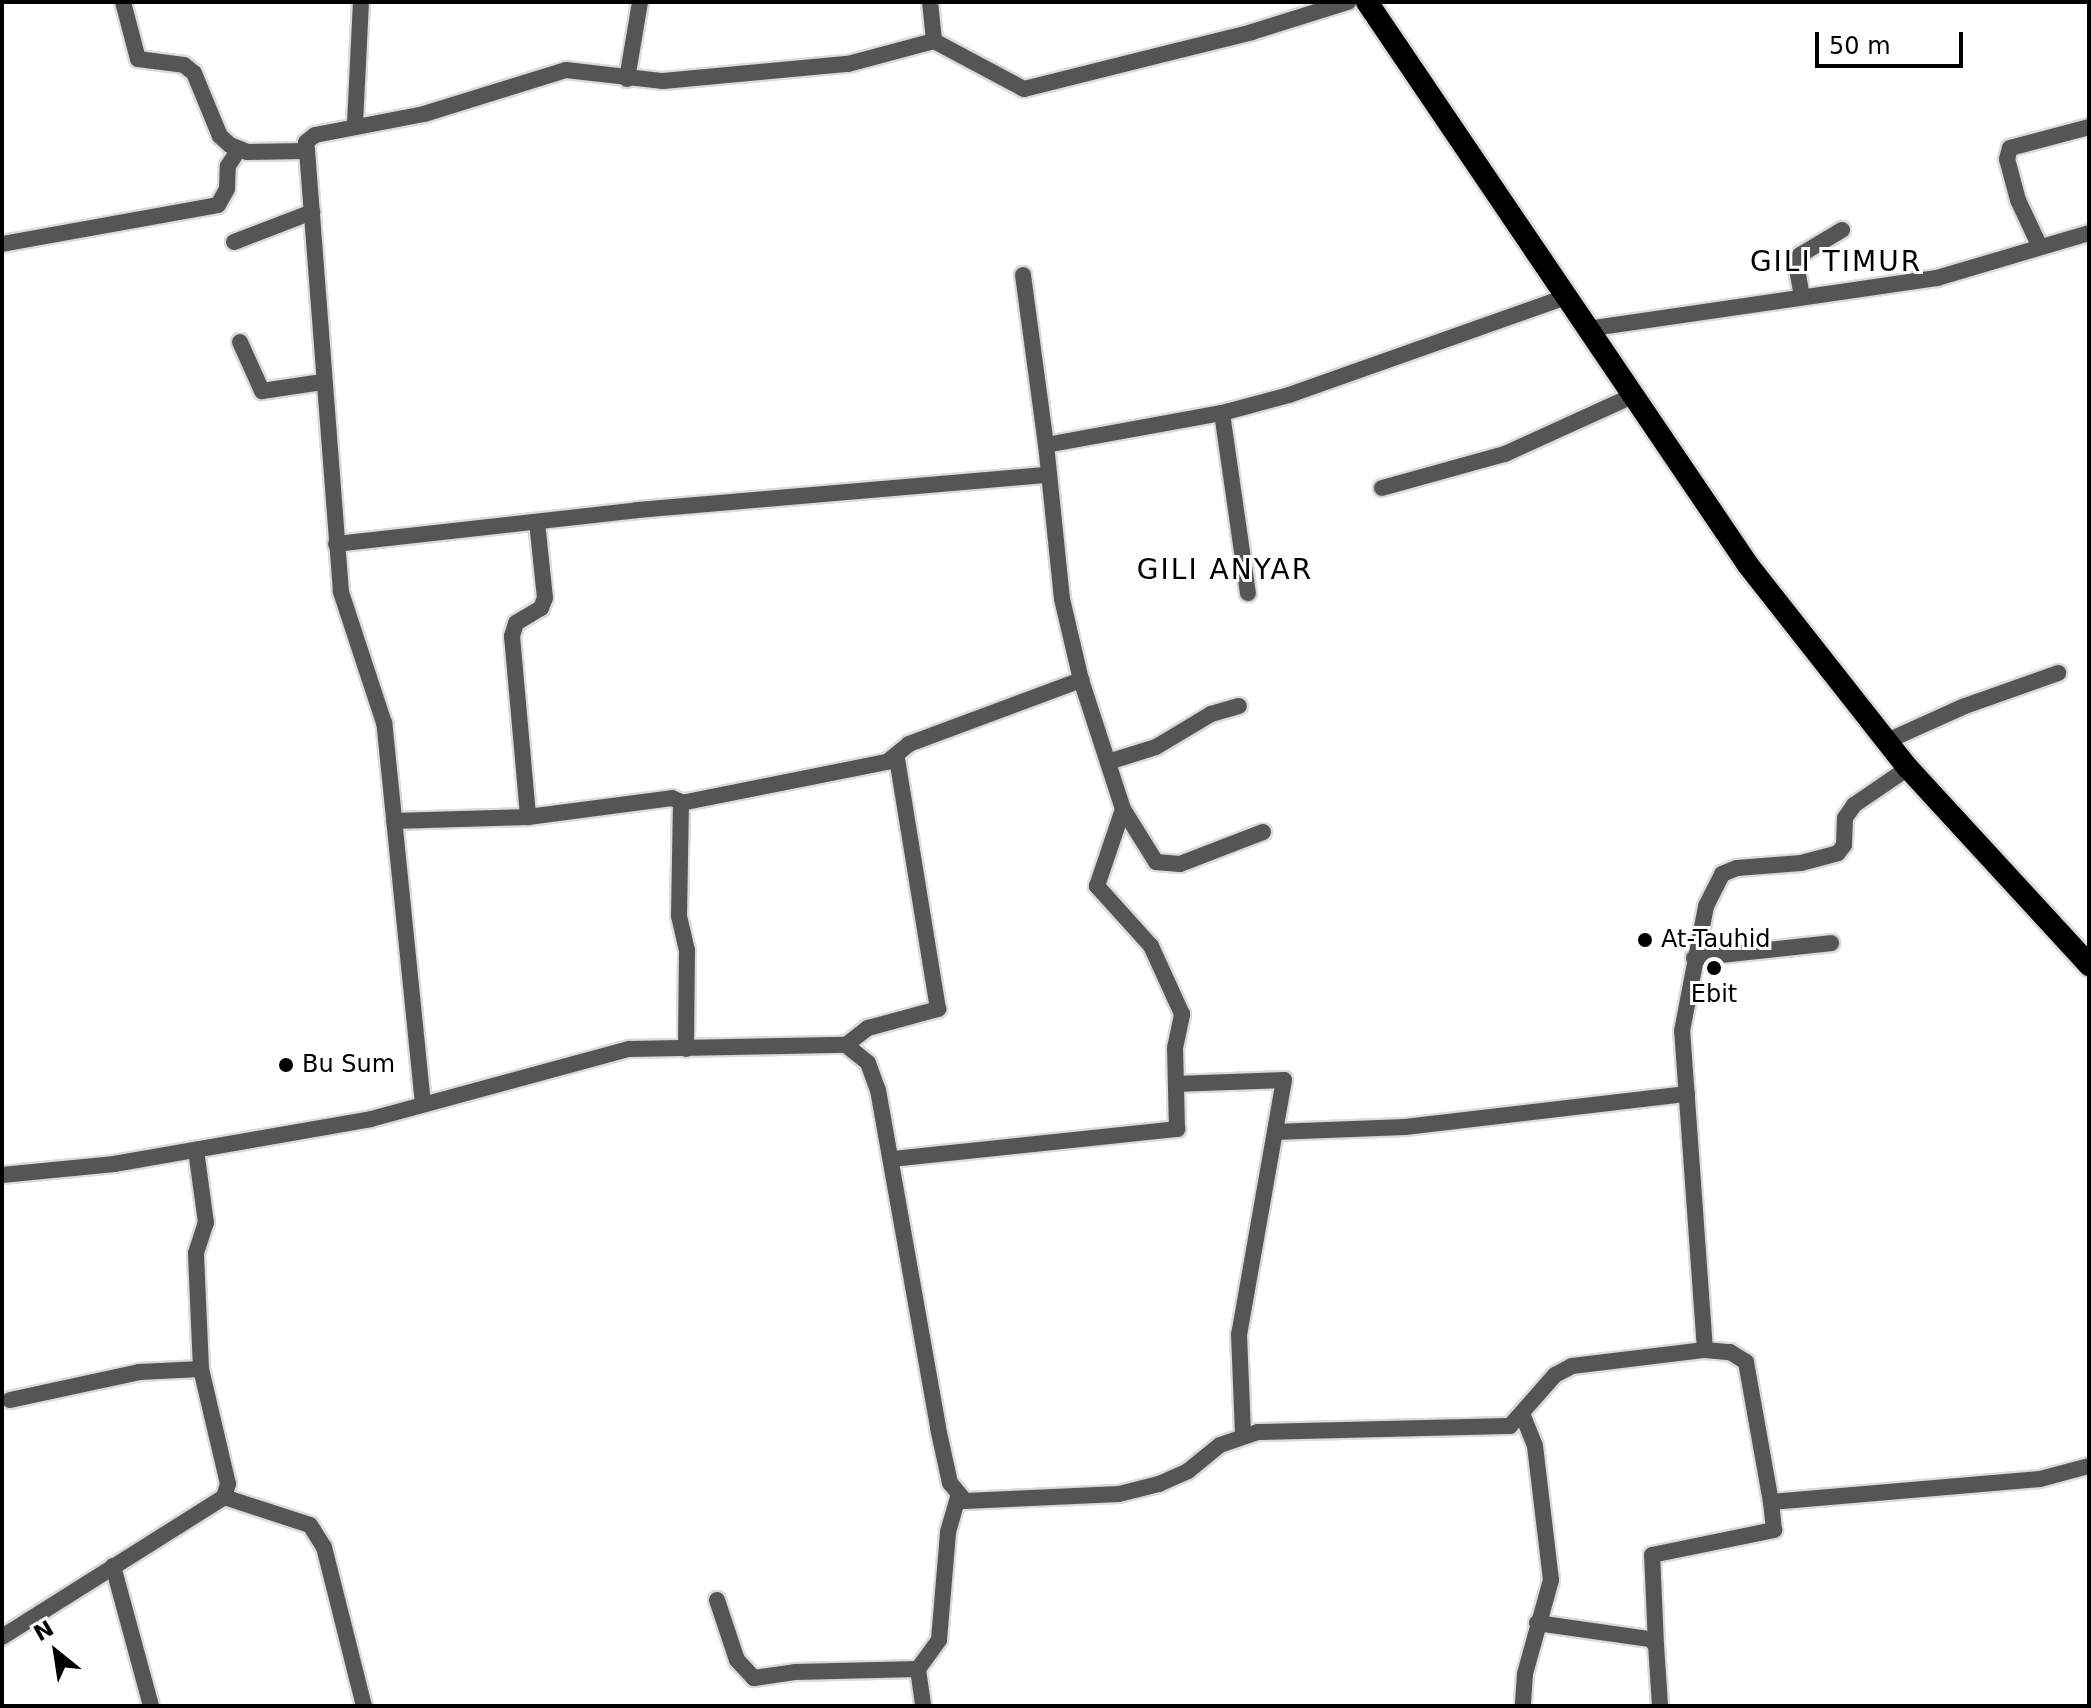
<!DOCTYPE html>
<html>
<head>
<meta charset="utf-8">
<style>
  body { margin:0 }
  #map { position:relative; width:2091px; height:1708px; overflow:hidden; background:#fff; font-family:"DejaVu Sans",sans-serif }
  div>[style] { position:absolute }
  .roads { filter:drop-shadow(2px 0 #dbdbdb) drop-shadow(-2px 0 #dbdbdb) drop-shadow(0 2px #dbdbdb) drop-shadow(0 -2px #dbdbdb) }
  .minor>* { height:16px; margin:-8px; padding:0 8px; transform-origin:8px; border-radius:8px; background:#555 }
  .trunk>* { height:22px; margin:-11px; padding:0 11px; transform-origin:11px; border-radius:11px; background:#000 }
  .dots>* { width:22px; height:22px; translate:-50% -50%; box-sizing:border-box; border:4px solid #fff; border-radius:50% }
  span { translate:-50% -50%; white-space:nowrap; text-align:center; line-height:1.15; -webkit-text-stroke:6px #fff; paint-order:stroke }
  .poi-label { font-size:24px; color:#000 }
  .left { translate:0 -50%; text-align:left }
  .quarter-label { font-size:28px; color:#000; letter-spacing:2px }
  .frame { position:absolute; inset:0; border:4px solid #000; pointer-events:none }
  .north { position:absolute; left:16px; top:1612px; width:80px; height:80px; -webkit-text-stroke:6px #fff; paint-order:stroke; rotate:330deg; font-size:22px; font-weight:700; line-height:32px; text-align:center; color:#000 }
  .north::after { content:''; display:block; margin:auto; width:28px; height:36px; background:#000; clip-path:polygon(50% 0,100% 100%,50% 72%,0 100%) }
  .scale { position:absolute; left:1815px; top:32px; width:148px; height:36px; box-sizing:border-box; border:4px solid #000; border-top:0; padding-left:10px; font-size:24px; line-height:28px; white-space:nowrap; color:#000; -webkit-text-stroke:6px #fff; paint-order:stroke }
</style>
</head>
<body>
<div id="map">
  <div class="roads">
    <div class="minor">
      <i style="left:123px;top:2px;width:59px;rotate:75.3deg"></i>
      <i style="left:138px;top:59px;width:46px;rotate:7.4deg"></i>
      <i style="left:184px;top:65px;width:13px;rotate:39deg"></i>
      <i style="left:194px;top:73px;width:68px;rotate:67.6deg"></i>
      <i style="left:220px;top:136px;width:13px;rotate:42deg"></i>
      <i style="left:230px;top:145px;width:18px;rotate:22deg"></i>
      <i style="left:247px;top:152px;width:58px;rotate:-1deg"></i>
      <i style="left:930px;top:2px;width:39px;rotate:84deg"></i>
      <i style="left:627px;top:79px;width:78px;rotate:-80.4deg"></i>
      <i style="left:355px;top:124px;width:122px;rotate:-87.2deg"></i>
      <i style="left:234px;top:242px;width:84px;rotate:-21deg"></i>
      <i style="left:2px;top:244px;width:219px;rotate:-10.2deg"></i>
      <i style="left:218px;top:205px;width:18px;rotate:-61deg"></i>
      <i style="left:227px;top:189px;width:23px;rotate:-88deg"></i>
      <i style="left:228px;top:166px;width:20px;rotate:-57deg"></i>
      <i style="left:2040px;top:247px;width:52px;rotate:-115.1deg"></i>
      <i style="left:2018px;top:200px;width:42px;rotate:-105deg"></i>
      <i style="left:2007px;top:159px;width:11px;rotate:-75deg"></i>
      <i style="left:2010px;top:148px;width:82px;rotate:-14.9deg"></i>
      <i style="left:1023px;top:275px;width:172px;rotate:82.3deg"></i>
      <i style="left:1802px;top:297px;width:34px;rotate:-100deg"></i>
      <i style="left:1796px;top:264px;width:10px;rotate:-66deg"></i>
      <i style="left:1800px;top:255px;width:49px;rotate:-30.8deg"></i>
      <i style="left:1587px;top:329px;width:354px;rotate:-8.3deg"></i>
      <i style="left:1937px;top:278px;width:159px;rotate:-16.5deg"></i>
      <i style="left:240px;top:342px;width:54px;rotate:65.8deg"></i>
      <i style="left:262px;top:391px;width:61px;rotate:-8.5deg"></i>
      <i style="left:1222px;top:413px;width:182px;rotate:81.8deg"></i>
      <i style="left:1382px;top:488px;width:128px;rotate:-15.5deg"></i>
      <i style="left:1505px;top:454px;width:137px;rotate:-24.5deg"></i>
      <i style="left:537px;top:522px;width:76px;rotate:84deg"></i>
      <i style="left:545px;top:598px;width:11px;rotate:112deg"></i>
      <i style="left:541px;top:608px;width:29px;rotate:149deg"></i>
      <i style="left:516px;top:623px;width:14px;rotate:107deg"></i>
      <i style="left:512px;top:636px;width:182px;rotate:84.9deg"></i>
      <i style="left:528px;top:817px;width:145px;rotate:-7.5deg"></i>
      <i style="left:672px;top:798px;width:10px;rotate:24deg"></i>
      <i style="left:681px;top:802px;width:114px;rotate:91deg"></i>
      <i style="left:679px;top:916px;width:35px;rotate:77deg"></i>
      <i style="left:687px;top:950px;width:99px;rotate:90.6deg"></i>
      <i style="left:336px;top:544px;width:303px;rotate:-6.4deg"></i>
      <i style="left:637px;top:510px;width:413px;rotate:-4.9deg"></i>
      <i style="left:1887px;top:741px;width:85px;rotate:-24.2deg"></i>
      <i style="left:1965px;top:706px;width:99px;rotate:-19.5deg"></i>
      <i style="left:1108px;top:762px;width:50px;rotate:-17.4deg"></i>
      <i style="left:1156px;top:747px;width:64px;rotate:-31deg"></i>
      <i style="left:1211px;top:714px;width:29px;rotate:-16deg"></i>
      <i style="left:681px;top:803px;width:210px;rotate:-11.3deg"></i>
      <i style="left:887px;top:762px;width:28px;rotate:-39deg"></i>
      <i style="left:909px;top:744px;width:184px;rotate:-20.4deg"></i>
      <i style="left:1123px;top:809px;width:62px;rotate:58.1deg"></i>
      <i style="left:1156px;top:862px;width:24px;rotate:5deg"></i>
      <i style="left:1180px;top:864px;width:89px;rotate:-21.1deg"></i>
      <i style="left:394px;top:821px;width:134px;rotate:-1.7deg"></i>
      <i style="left:1694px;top:958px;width:138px;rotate:-6.2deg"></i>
      <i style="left:846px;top:1045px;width:28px;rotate:-38deg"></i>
      <i style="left:868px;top:1028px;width:73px;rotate:-15.2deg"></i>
      <i style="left:938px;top:1009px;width:254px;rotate:-99.3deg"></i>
      <i style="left:1176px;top:1084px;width:108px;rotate:-2.1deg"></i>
      <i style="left:1284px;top:1080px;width:258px;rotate:100deg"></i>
      <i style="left:1239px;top:1334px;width:101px;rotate:87.7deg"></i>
      <i style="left:423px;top:1104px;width:383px;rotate:-95.8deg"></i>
      <i style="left:384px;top:723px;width:138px;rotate:-108.2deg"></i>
      <i style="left:341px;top:592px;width:451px;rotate:-94.4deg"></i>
      <i style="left:306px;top:142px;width:11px;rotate:-38deg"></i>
      <i style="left:315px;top:135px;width:111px;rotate:-10.9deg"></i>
      <i style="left:424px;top:114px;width:149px;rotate:-17.2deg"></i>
      <i style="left:566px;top:70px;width:98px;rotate:6.5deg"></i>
      <i style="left:663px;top:81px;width:186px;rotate:-5.3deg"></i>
      <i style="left:848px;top:64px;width:89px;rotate:-15deg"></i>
      <i style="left:934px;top:41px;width:102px;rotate:28.1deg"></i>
      <i style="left:1024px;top:89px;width:235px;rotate:-14deg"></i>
      <i style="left:1252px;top:32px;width:101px;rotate:-17.4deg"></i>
      <i style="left:1275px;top:1132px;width:130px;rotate:-2.2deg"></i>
      <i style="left:1405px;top:1127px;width:284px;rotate:-6.7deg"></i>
      <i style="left:892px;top:1159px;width:287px;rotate:-6deg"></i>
      <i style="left:1177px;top:1129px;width:81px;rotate:-91.4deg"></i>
      <i style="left:1175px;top:1048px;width:35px;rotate:-78deg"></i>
      <i style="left:1182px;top:1014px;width:75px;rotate:-114.5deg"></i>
      <i style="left:1151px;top:946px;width:81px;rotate:-132deg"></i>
      <i style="left:1097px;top:886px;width:81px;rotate:-71.3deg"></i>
      <i style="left:1123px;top:809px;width:136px;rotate:-108deg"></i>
      <i style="left:1081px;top:680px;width:83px;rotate:-103.2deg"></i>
      <i style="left:1062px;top:599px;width:155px;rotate:-95.9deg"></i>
      <i style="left:1046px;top:445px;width:179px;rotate:-10.3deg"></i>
      <i style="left:1222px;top:413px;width:69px;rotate:-15deg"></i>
      <i style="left:1289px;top:395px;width:294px;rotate:-19.5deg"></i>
      <i style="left:2px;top:1175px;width:113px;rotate:-5.6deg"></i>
      <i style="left:114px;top:1164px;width:261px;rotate:-9.9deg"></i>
      <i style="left:371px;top:1119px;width:267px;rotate:-15.2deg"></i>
      <i style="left:629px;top:1049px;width:217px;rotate:-1.1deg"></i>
      <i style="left:846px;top:1045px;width:28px;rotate:39deg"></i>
      <i style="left:868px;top:1063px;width:29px;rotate:70deg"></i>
      <i style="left:878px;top:1090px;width:343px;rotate:79.9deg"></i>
      <i style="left:938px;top:1428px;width:56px;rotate:77.7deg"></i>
      <i style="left:950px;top:1483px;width:23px;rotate:50deg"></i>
      <i style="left:965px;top:1501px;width:154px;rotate:-2.6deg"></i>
      <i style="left:1119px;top:1494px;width:41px;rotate:-14deg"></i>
      <i style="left:1159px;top:1484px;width:32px;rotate:-24deg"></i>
      <i style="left:1188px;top:1471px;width:41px;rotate:-39.1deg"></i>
      <i style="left:1220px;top:1445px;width:40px;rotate:-18.9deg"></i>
      <i style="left:1258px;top:1432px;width:252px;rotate:-1.4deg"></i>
      <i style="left:1510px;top:1426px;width:68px;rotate:-48.6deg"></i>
      <i style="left:1555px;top:1375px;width:19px;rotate:-28deg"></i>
      <i style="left:1572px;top:1366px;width:134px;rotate:-6.9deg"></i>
      <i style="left:1705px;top:1350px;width:25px;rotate:5deg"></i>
      <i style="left:1730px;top:1352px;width:19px;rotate:32deg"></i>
      <i style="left:1746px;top:1362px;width:142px;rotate:79.9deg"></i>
      <i style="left:1771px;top:1502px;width:270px;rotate:-4.9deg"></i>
      <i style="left:2040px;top:1479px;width:51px;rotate:-14.9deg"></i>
      <i style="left:1705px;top:1350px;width:320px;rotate:-94.1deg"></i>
      <i style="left:1682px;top:1031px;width:127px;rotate:-79.1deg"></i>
      <i style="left:1706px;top:906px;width:36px;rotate:-63deg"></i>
      <i style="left:1722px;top:874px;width:16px;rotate:-22deg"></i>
      <i style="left:1737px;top:868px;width:64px;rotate:-4.5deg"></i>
      <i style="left:1801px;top:863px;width:38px;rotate:-15deg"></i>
      <i style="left:1838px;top:853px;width:10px;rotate:-53deg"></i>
      <i style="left:1844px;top:845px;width:27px;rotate:-88deg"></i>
      <i style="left:1845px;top:818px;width:16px;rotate:-55deg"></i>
      <i style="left:1854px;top:805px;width:65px;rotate:-34.4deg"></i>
      <i style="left:10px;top:1400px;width:132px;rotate:-12.2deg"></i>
      <i style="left:139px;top:1372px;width:62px;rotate:-2.8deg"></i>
      <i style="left:1523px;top:1416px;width:32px;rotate:68deg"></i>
      <i style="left:1535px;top:1446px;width:135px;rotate:83.2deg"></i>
      <i style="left:1551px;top:1580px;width:98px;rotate:105.5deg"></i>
      <i style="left:1525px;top:1674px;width:32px;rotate:94deg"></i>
      <i style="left:224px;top:1497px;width:90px;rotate:18deg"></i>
      <i style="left:310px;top:1525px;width:26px;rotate:58deg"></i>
      <i style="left:324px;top:1547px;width:164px;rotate:75.9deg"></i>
      <i style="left:113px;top:1566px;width:145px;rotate:74.8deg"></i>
      <i style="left:717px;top:1600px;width:63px;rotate:71.6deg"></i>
      <i style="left:737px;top:1660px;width:25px;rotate:47deg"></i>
      <i style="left:754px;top:1678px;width:41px;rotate:-8.3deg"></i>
      <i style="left:795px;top:1672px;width:123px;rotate:-1.4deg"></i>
      <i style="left:918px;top:1669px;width:36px;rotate:-54deg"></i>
      <i style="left:939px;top:1640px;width:108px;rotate:-85.2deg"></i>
      <i style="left:948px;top:1532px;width:37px;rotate:-74deg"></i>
      <i style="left:1537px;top:1623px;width:114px;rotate:8.1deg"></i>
      <i style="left:1650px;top:1639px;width:8px;rotate:45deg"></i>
      <i style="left:1656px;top:1645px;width:61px;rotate:86.2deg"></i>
      <i style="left:2px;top:1637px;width:262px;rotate:-32.2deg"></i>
      <i style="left:224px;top:1497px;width:14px;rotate:-73deg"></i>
      <i style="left:228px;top:1484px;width:118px;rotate:-103.2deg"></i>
      <i style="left:201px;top:1369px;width:116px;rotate:-92.5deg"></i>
      <i style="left:196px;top:1253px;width:32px;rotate:-72deg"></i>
      <i style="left:206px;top:1223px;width:74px;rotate:-97.8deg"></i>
      <i style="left:1656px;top:1645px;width:90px;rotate:-92.5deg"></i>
      <i style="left:1652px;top:1555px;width:125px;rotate:-11.6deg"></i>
      <i style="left:1774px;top:1530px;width:28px;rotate:-96deg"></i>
      <i style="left:918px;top:1669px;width:37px;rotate:82deg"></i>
    </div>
    <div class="trunk">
      <i style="left:1367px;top:2px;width:680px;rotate:55.91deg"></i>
      <i style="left:1748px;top:565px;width:258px;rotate:51.8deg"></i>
      <i style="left:1908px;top:768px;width:268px;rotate:47.4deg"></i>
    </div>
  </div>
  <div class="dots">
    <i style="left:1645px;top:940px;background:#000"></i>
    <i style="left:1714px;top:968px;background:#000"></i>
    <i style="left:286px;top:1065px;background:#000"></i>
  </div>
  <div class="poi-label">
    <span class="left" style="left:1661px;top:940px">At-Tauhid</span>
    <span style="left:1714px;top:995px">Ebit</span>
    <span class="left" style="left:302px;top:1065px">Bu Sum</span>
  </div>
  <div class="quarter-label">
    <span style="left:1836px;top:262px">GILI TIMUR</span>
    <span style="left:1225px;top:570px">GILI ANYAR</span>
  </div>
  <div class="frame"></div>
  <div class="north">N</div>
  <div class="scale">50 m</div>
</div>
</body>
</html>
